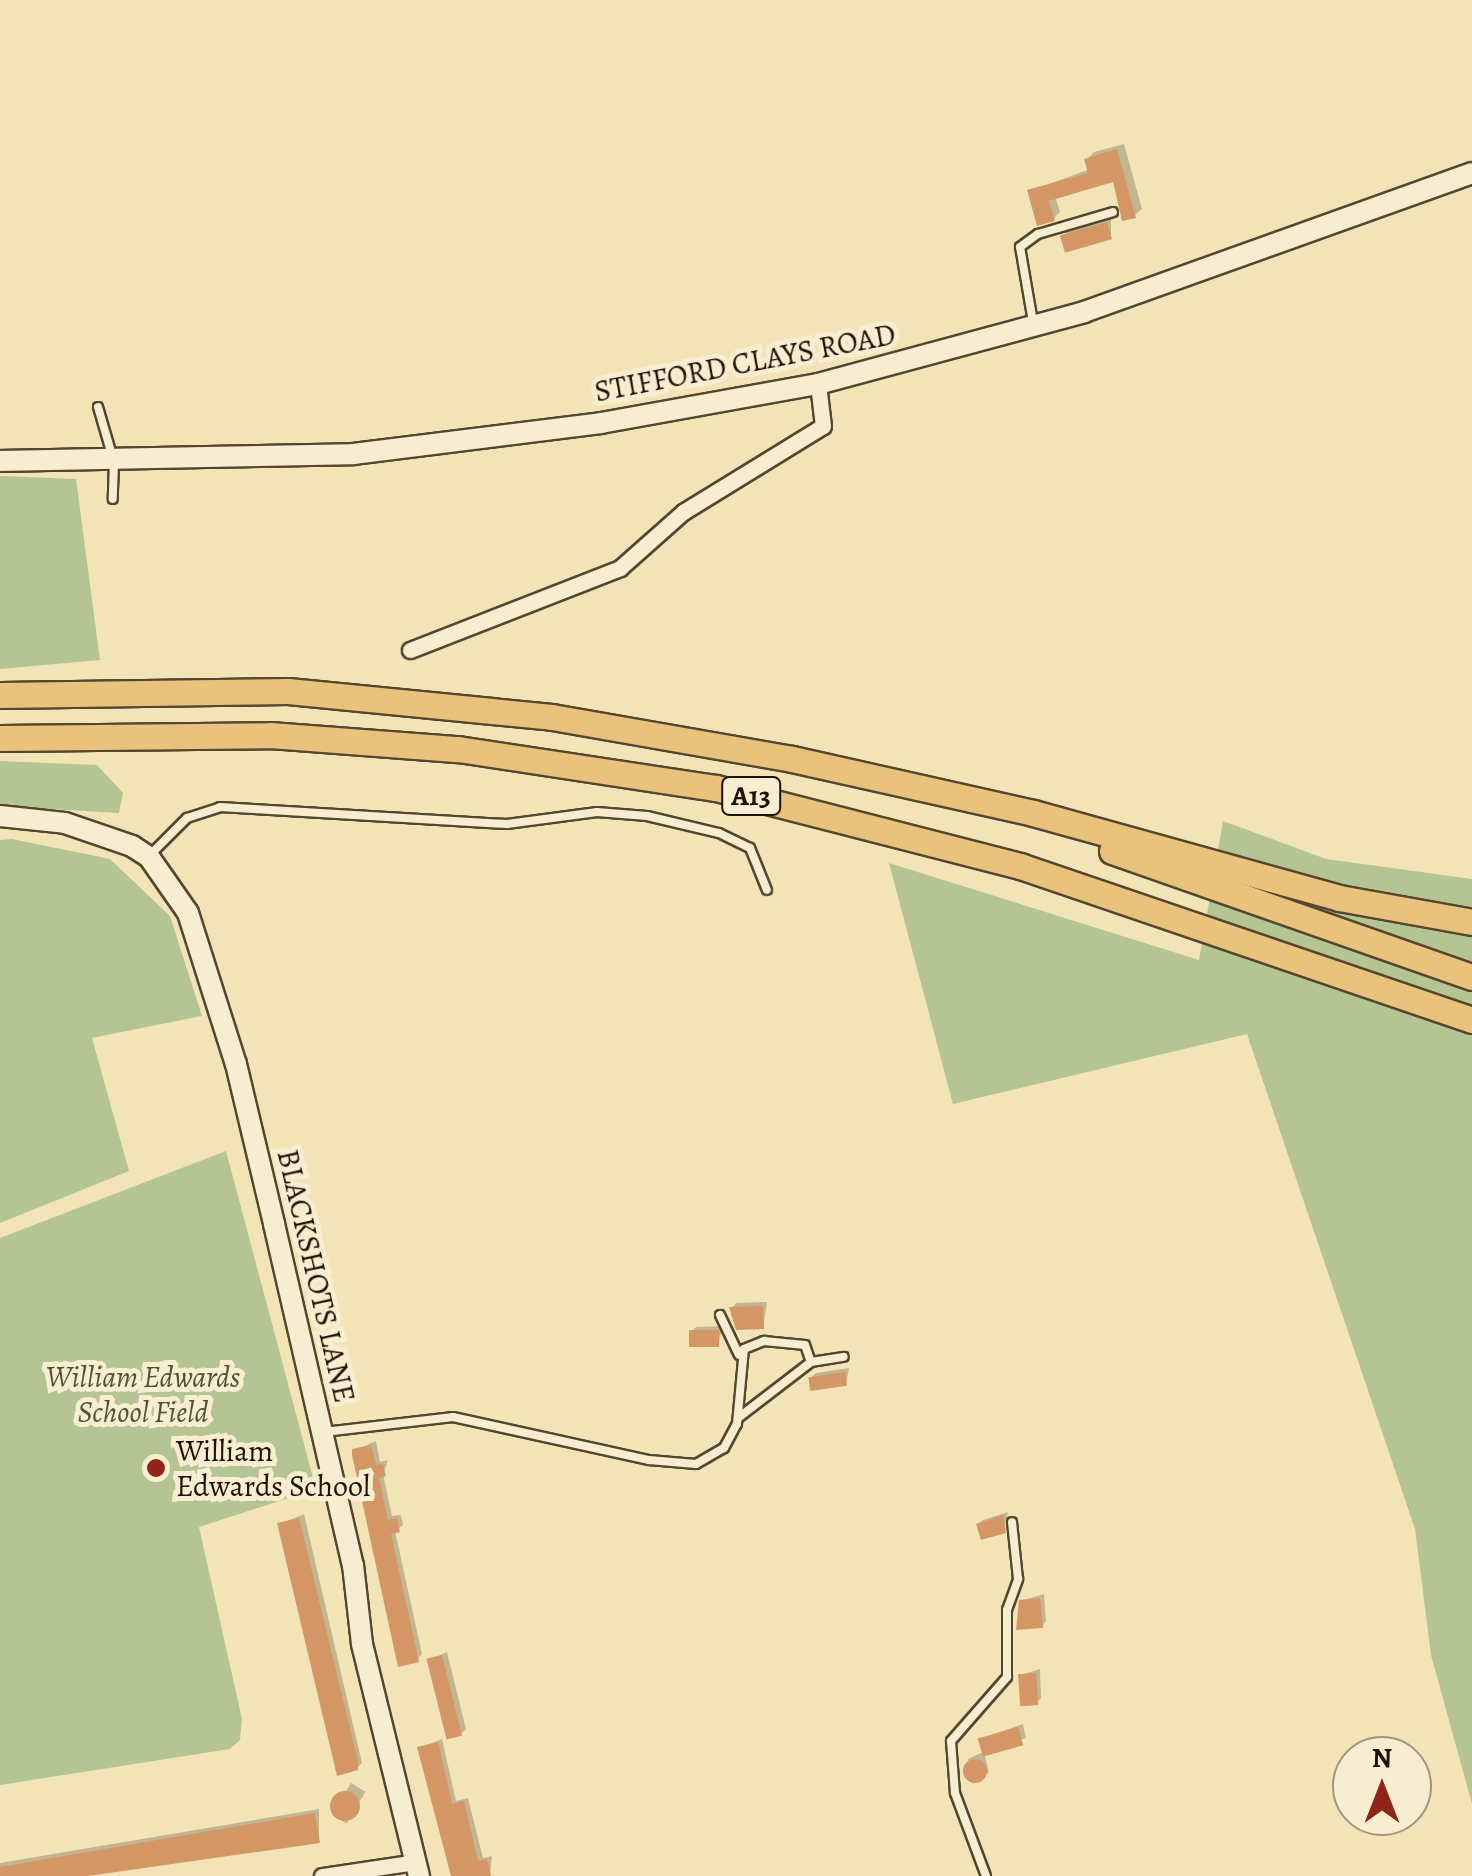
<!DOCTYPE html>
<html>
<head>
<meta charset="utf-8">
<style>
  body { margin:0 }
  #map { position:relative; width:1472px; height:1876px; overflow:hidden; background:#f2e4b7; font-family:Alegreya,serif }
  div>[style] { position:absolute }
  .green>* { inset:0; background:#b4c593 }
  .shadow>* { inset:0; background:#0003; transform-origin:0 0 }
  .building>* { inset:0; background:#d59666; transform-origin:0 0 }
  .round { border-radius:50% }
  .roads { filter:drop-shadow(2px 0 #544730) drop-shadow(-2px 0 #544730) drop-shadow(0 2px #544730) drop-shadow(0 -2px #544730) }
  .service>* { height:8px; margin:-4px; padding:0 4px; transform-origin:4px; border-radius:4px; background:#f7edd0 }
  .minor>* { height:15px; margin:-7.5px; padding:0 7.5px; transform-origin:7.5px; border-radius:7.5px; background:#f7edd0 }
  .tertiary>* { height:20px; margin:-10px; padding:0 10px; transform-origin:10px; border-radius:10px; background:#f7edd0 }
  .trunk>* { height:25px; margin:-12.5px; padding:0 12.5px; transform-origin:12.5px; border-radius:12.5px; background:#e9c27c }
  .dots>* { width:28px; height:28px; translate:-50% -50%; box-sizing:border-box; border:5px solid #f7edd0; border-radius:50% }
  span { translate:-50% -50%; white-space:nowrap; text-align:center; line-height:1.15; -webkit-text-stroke:10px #f7edd0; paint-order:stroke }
  .shield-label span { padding:2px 8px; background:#f7edd0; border:2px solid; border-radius:8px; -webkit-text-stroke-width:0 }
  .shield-label { font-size:28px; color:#201303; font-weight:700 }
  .street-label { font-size:30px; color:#201303 }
  .park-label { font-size:30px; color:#545135; font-style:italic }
  .poi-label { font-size:30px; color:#201303 }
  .left { translate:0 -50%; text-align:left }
  .north { position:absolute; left:1332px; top:1736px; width:100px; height:100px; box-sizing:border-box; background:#f7edd0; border:2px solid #a1967e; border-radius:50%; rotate:0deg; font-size:28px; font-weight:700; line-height:40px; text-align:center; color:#201303 }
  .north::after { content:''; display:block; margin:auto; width:35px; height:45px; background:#8f2418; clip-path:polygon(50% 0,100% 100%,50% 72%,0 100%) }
</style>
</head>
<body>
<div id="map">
  <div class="green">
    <i style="clip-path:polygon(0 476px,76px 479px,100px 660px,0 669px)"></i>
    <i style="clip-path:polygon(0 761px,97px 765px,123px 793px,119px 813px,0 806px)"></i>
    <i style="clip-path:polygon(1223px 821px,1326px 859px,1472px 879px,1472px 1804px,1431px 1655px,1415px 1529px,1247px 1034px,953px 1104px,889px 863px,1199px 960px)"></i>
    <i style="clip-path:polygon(12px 839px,110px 859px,170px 916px,202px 1016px,92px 1038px,129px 1171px,0 1223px,0 840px)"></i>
    <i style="clip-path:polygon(226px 1151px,316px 1489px,199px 1527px,242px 1719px,240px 1740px,230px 1749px,0 1785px,0 1238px)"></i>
  </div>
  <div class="shadow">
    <i style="clip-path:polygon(1124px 144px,1142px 209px,1135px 215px,1115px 179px,1055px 196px,1060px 212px,1053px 219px,1030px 191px,1090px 169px,1087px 159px,1094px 152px)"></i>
    <i style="clip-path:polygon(1111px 218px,1111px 237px,1063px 236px,1068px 231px)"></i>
    <i style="clip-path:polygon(767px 1302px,763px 1327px,732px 1308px,736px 1303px)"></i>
    <i style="clip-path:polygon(723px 1326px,718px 1345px,691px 1332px,696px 1327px)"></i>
    <i style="clip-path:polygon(849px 1368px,846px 1384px,811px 1378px,816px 1373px)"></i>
    <i style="clip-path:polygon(376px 1441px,380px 1462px,388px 1460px,383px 1474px,392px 1516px,401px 1515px,403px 1525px,395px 1531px,422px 1654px,418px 1659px,355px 1450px)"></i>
    <i style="clip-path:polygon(1008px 1512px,1004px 1530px,978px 1524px,983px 1520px)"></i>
    <i style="clip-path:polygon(304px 1514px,362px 1763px,357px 1768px,280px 1524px)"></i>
    <i style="clip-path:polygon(1044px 1594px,1046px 1621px,1042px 1626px,1021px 1601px)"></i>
    <i style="clip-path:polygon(447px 1652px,466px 1729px,461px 1734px,429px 1660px)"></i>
    <i style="clip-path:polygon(1040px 1669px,1041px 1698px,1037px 1703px,1021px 1675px)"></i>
    <i style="clip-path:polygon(1023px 1724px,1026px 1738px,984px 1753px,989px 1772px,973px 1784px,968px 1759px,983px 1752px,980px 1739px)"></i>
    <i style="clip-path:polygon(442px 1739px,456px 1801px,468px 1798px,483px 1858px,492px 1856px,490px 1875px,453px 1876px,420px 1748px)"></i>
    <i style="left:351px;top:1783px;width:17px;height:37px;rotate:31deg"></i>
    <i style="clip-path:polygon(319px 1809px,319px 1840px,54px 1876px,0 1876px,0 1863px)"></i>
  </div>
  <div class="building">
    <i style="clip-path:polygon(1117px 149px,1136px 218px,1122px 221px,1113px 182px,1049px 201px,1055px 221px,1037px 226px,1027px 190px,1088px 173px,1084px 159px)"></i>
    <i style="left:1107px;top:222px;width:18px;height:49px;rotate:74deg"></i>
    <i style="clip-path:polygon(763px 1306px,764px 1329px,736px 1330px,729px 1307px)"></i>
    <i style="left:719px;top:1330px;width:17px;height:30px;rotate:90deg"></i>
    <i style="left:845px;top:1372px;width:14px;height:37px;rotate:82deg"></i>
    <i style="clip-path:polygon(371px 1445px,376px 1465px,383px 1464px,386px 1476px,379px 1478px,388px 1520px,397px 1518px,400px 1532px,391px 1534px,419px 1662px,398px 1667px,352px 1455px,352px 1449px)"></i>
    <i style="clip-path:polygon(1003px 1515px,1006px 1533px,981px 1540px,976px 1524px)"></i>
    <i style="clip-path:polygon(299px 1518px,358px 1761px,358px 1770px,337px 1776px,277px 1523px)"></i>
    <i style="clip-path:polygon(1040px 1598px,1043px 1628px,1016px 1630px,1019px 1600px)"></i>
    <i style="left:442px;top:1655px;width:83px;height:16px;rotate:76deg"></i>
    <i style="left:1036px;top:1673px;width:32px;height:18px;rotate:86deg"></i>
    <i style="left:1018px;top:1727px;width:19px;height:42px;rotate:74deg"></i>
    <i style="clip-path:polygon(438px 1742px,452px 1804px,464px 1801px,478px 1861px,487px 1859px,491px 1876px,451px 1876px,417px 1747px)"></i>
    <i class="round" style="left:963px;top:1759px;width:24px;height:24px"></i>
    <i class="round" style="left:330px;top:1791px;width:30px;height:30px"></i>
    <i style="clip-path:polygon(315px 1813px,320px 1843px,88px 1876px,0 1876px,0 1867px)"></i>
  </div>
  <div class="roads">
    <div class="service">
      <i style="left:1033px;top:322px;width:76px;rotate:-99.8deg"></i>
      <i style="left:1020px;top:247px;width:22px;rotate:-36deg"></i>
      <i style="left:1038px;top:234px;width:78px;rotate:-16.3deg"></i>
      <i style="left:98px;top:407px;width:57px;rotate:73.8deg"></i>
      <i style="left:114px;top:462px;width:37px;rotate:92deg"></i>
      <i style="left:151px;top:854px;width:51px;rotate:-45deg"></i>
      <i style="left:187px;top:818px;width:35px;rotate:-18deg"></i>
      <i style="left:220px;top:807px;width:288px;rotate:3.4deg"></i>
      <i style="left:507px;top:824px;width:91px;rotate:-7.6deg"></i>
      <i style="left:597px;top:812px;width:50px;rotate:4.6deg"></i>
      <i style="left:647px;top:816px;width:74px;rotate:13.3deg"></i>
      <i style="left:719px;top:833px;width:34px;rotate:26deg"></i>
      <i style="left:750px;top:848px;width:45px;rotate:68deg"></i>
      <i style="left:720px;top:1315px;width:44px;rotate:64.6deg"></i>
      <i style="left:811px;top:1362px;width:33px;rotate:-9deg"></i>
      <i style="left:324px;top:1432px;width:130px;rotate:-6.6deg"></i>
      <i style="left:453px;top:1417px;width:201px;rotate:12.4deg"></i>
      <i style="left:649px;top:1460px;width:47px;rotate:4.9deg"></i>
      <i style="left:696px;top:1464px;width:32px;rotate:-30deg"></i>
      <i style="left:724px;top:1448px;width:27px;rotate:-62deg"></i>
      <i style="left:737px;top:1424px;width:75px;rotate:-84.7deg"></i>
      <i style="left:744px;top:1349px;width:22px;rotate:-22deg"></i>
      <i style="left:764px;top:1341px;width:41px;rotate:5.6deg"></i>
      <i style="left:805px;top:1345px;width:18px;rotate:71deg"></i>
      <i style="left:811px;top:1362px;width:92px;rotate:142.5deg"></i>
      <i style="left:986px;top:1876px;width:89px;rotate:-110.5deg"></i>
      <i style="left:955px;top:1793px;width:52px;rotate:-94.4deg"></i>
      <i style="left:951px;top:1741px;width:85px;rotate:-48.8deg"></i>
      <i style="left:1007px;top:1677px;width:67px;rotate:-90deg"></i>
      <i style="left:1007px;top:1610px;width:33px;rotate:-70deg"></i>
      <i style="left:1018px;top:1579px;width:57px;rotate:-96deg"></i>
    </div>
    <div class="minor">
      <i style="left:410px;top:650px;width:225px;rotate:-21.3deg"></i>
      <i style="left:620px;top:568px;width:84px;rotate:-41.6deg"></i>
      <i style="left:683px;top:512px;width:164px;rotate:-31.6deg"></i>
      <i style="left:823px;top:426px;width:42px;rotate:-96.8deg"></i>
      <i style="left:322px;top:1876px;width:95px;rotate:-8.5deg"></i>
    </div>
    <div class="tertiary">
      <i style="left:0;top:461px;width:353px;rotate:-1.1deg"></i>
      <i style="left:353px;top:454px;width:250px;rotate:-7.1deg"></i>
      <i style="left:601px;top:423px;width:220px;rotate:-10.2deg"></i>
      <i style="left:818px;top:384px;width:276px;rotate:-15.1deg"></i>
      <i style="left:1084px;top:312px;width:412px;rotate:-19.7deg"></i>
      <i style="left:0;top:816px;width:65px;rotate:6.1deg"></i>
      <i style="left:65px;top:823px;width:71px;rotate:18.9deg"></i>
      <i style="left:132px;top:846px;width:20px;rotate:33deg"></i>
      <i style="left:149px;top:857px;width:68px;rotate:55.1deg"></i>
      <i style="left:188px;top:913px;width:158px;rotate:72.4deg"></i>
      <i style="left:236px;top:1064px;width:164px;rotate:76.6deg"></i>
      <i style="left:274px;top:1224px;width:350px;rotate:77deg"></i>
      <i style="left:353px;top:1565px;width:80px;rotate:83.5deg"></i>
      <i style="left:362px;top:1644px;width:239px;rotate:76.2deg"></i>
    </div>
    <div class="trunk">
      <i style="left:0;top:695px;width:288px;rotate:-0.8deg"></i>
      <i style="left:288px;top:691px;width:265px;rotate:5.6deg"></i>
      <i style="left:552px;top:717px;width:244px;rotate:9.9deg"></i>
      <i style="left:792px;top:759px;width:247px;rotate:12.6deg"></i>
      <i style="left:1033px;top:813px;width:318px;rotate:15.5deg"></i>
      <i style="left:1339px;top:898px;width:135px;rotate:10.2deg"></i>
      <i style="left:0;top:738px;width:270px;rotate:-0.6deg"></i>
      <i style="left:270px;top:735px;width:189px;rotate:4.3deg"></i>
      <i style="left:458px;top:749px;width:261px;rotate:8.6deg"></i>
      <i style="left:716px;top:788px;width:314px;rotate:14.4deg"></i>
      <i style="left:1020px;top:866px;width:478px;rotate:18.8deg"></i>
      <i style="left:1112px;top:851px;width:381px;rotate:19.3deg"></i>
    </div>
  </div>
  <div class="dots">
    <i style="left:156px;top:1468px;background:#8f2418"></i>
  </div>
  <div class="shield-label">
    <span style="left:751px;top:796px">A13</span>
  </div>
  <div class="street-label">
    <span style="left:745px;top:363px;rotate:-11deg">STIFFORD CLAYS ROAD</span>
    <span style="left:316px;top:1276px;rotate:77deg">BLACKSHOTS LANE</span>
  </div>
  <div class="park-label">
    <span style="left:143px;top:1394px">William Edwards<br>School Field</span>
  </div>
  <div class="poi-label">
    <span class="left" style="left:176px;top:1468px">William<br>Edwards School</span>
  </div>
  <div class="north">N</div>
</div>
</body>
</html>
